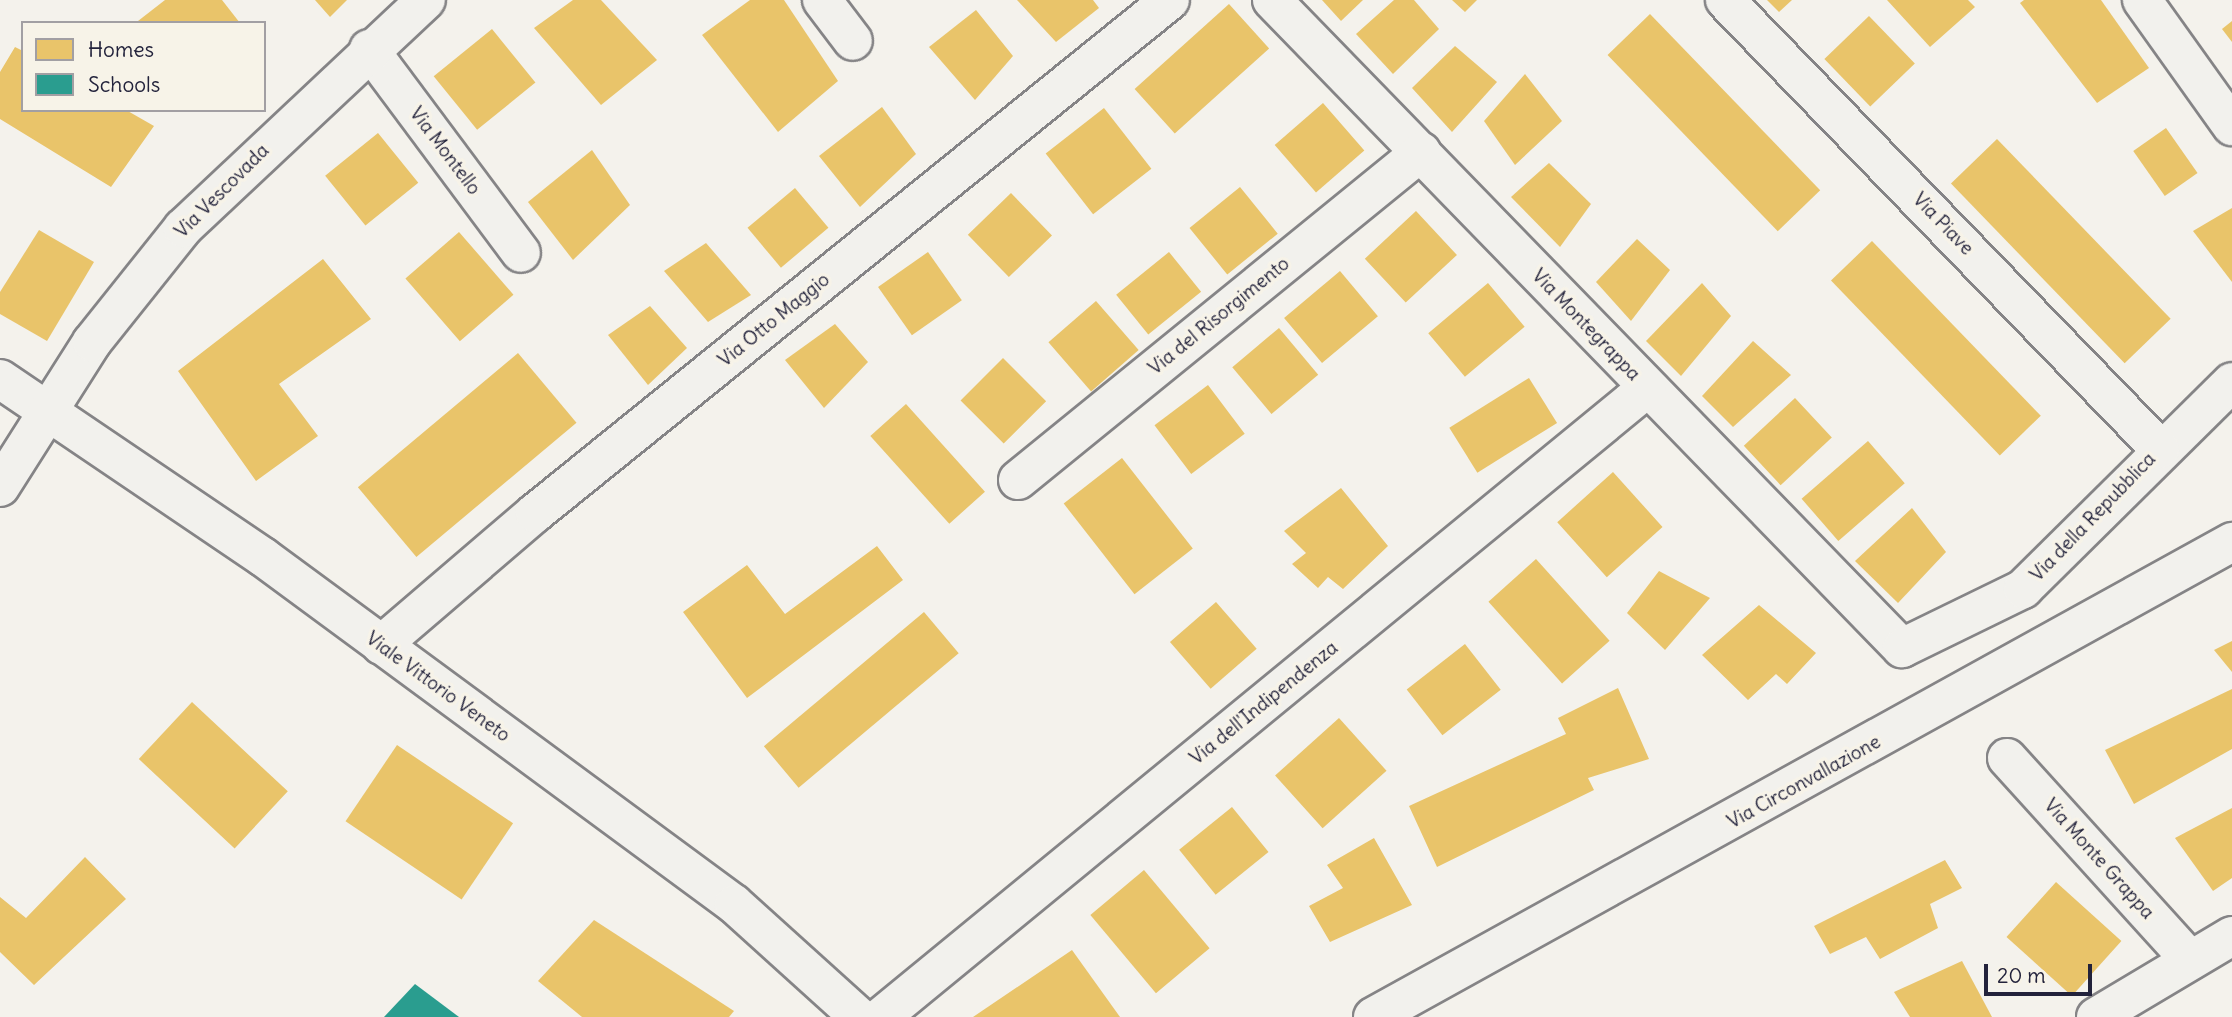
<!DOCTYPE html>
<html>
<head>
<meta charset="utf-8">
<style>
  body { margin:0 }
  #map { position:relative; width:2232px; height:1017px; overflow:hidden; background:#f4f2ec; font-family:Delius,sans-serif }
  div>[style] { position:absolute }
  .homes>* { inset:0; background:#e9c46a; transform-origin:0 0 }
  .schools>* { inset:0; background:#2a9d8f }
  .roads { filter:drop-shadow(2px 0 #858486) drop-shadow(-2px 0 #858486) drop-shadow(0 2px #858486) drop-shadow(0 -2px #858486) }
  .street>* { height:38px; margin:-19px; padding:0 19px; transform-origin:19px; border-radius:19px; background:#f2f1ed }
  .secondary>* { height:38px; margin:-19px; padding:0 19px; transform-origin:19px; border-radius:19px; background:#f2f1ed }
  span { translate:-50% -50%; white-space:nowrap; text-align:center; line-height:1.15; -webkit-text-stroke:7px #f7f3e8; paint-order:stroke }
  .street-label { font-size:19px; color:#22223b }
  .legend { position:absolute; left:21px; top:21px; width:245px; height:91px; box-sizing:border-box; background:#f7f3e8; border:2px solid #a29fa3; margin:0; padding:9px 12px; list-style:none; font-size:21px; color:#22223b }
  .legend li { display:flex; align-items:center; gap:14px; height:35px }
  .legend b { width:35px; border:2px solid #a29fa3 }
  .scale { position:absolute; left:1984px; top:964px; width:108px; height:32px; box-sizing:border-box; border:4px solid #22223b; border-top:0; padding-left:9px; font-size:21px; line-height:24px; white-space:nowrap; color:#22223b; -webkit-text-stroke:5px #f7f3e8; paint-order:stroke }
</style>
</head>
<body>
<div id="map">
  <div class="homes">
    <i style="clip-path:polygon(165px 0,222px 0,240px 23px,138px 21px)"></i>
    <i style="clip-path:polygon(315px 0,347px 0,330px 17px)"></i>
    <i style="clip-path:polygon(573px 0,601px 0,657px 60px,601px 105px,534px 28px)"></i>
    <i style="clip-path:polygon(750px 0,784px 0,838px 81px,778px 132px,702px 35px)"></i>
    <i style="clip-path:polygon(1017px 0,1093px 0,1099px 8px,1056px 42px)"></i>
    <i style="clip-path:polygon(1322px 0,1363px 0,1341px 21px)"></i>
    <i style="clip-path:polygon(1394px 0,1414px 0,1439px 29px,1393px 74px,1356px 34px)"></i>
    <i style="clip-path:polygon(1452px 0,1477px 0,1465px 12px)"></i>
    <i style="clip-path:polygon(1767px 0,1792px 0,1779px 12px)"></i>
    <i style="clip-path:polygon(1887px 0,1968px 0,1975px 7px,1930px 47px)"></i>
    <i style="clip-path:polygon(2024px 0,2101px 0,2149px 68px,2097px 103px,2020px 3px)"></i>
    <i style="left:1229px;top:4px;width:60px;height:127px;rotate:48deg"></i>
    <i style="clip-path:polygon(976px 10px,1013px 56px,975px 100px,929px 47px)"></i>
    <i style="left:1650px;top:14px;width:245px;height:59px;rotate:46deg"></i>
    <i style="left:1869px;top:16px;width:66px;height:62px;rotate:46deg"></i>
    <i style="clip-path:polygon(2232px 21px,2232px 42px,2222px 29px)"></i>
    <i style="left:492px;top:29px;width:69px;height:75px;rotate:51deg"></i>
    <i style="clip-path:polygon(1455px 46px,1497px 82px,1452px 132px,1412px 88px)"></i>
    <i style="clip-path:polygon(15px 47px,23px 51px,23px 110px,126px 110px,154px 126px,111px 187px,0 119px,0 72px)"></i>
    <i style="clip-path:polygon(1525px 74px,1562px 121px,1515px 165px,1484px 121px)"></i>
    <i style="left:1323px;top:103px;width:63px;height:64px;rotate:49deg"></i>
    <i style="clip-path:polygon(882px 107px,916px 154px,860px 207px,819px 156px)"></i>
    <i style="left:1104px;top:108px;width:77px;height:74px;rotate:52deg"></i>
    <i style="left:2166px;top:128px;width:55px;height:40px;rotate:55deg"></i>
    <i style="left:378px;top:133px;width:64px;height:68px;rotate:51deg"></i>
    <i style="left:1997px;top:139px;width:250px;height:64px;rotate:46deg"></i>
    <i style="clip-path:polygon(592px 150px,630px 205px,573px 260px,528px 202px)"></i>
    <i style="clip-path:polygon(1549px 163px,1591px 204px,1560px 247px,1511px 197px)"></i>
    <i style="left:1240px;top:187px;width:60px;height:65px;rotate:51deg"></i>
    <i style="left:795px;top:188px;width:52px;height:62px;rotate:50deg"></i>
    <i style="left:1011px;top:193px;width:59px;height:60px;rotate:46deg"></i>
    <i style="clip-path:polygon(2232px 208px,2232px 282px,2193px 231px)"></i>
    <i style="left:1416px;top:211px;width:60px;height:70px;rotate:47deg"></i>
    <i style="clip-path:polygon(39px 230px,94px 262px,47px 341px,0 314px,0 292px)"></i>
    <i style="left:459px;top:232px;width:83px;height:71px;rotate:49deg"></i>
    <i style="clip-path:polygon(1637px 239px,1670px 270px,1631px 321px,1596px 282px)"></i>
    <i style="left:1872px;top:241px;width:243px;height:57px;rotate:46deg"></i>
    <i style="clip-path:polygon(706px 243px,751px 295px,708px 322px,664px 271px)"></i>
    <i style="left:928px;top:252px;width:59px;height:61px;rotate:55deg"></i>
    <i style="left:1169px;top:252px;width:51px;height:68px;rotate:51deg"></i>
    <i style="clip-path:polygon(323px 259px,371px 319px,279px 384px,318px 436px,256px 481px,178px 371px)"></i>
    <i style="left:1340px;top:271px;width:59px;height:73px;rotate:50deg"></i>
    <i style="left:1488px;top:283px;width:57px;height:78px;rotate:50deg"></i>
    <i style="clip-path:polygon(1702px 283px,1731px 316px,1681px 376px,1646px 341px)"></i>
    <i style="left:1096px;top:301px;width:65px;height:63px;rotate:49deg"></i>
    <i style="clip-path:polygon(650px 306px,687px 348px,648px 385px,608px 335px)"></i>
    <i style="clip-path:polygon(835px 324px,868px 362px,824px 408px,785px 360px)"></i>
    <i style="left:1279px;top:328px;width:61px;height:61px;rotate:50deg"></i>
    <i style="clip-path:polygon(1753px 341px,1791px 375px,1733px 427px,1702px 396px)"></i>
    <i style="left:518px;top:353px;width:91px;height:209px;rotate:50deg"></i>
    <i style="left:1003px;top:358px;width:61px;height:60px;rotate:45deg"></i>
    <i style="left:1529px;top:378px;width:53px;height:94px;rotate:58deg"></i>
    <i style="left:1208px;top:385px;width:61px;height:67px;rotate:53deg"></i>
    <i style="left:1795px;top:398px;width:54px;height:70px;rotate:47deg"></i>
    <i style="left:906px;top:404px;width:118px;height:48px;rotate:48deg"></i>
    <i style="left:1868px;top:441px;width:56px;height:88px;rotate:49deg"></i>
    <i style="left:1122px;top:458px;width:115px;height:74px;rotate:52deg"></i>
    <i style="left:1613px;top:472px;width:74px;height:75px;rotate:48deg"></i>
    <i style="clip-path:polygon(1341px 488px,1388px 546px,1343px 589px,1328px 577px,1318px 588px,1292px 564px,1306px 553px,1284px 531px)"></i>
    <i style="clip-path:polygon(1912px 508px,1946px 552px,1898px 603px,1855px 561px)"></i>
    <i style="clip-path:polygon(877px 546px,903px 580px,747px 698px,683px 612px,747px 565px,785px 614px)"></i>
    <i style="left:1536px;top:559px;width:110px;height:64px;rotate:48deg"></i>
    <i style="clip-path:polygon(1659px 571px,1710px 598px,1665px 650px,1627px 613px)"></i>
    <i style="left:1216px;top:602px;width:62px;height:61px;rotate:49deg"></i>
    <i style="clip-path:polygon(1759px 605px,1816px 653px,1787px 684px,1776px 674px,1748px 700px,1702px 655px)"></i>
    <i style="left:924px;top:612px;width:54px;height:209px;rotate:50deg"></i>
    <i style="clip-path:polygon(2232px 641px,2232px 672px,2214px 650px)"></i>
    <i style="left:1465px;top:644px;width:58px;height:74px;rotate:52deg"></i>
    <i style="clip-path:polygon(1618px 688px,1649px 759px,1588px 778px,1594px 790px,1437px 867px,1409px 806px,1566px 734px,1558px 718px)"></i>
    <i style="clip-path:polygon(2232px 689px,2232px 749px,2134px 804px,2105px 750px)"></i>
    <i style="left:192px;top:702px;width:131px;height:78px;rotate:43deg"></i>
    <i style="left:1339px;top:718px;width:71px;height:86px;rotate:48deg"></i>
    <i style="left:397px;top:745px;width:140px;height:92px;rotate:34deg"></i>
    <i style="left:1232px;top:807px;width:58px;height:68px;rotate:51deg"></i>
    <i style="clip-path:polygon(2232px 808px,2232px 878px,2213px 891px,2175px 838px)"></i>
    <i style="clip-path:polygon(1374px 838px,1412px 905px,1330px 942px,1309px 906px,1343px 888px,1327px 865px)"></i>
    <i style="clip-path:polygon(85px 857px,126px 899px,34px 985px,0 952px,0 897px,26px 918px)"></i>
    <i style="clip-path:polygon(1945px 860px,1962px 888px,1930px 904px,1938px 928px,1880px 959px,1866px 937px,1830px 954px,1814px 926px)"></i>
    <i style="left:1144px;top:870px;width:102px;height:70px;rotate:50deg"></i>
    <i style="left:2056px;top:882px;width:88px;height:74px;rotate:42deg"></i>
    <i style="clip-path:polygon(594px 920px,734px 1011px,729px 1017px,582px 1017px,538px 981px)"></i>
    <i style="clip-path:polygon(1072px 950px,1120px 1017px,973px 1017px)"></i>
    <i style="clip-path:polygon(1962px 961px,1992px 1017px,1910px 1017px,1894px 992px)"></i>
  </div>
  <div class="schools">
    <i style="clip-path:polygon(415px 984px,459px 1017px,384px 1017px)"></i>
  </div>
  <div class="roads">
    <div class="street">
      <i style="left:822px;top:0;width:51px;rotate:52.9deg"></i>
      <i style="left:1272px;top:0;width:904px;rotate:45.81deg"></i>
      <i style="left:1902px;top:648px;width:135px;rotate:-26deg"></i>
      <i style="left:2023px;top:589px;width:294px;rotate:-44.7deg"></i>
      <i style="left:1725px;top:0;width:625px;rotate:45.91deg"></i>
      <i style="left:2142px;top:0;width:155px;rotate:54.5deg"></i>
      <i style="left:369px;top:49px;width:254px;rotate:53.3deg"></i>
      <i style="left:0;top:379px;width:318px;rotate:34.1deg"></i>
      <i style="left:263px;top:557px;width:585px;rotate:36.38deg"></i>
      <i style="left:734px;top:904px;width:169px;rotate:42.1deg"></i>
      <i style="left:1018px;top:480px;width:520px;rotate:-39.14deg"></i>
      <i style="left:0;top:487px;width:172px;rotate:-57.6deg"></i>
      <i style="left:92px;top:342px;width:146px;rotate:-51.4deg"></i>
      <i style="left:183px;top:228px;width:333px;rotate:-43.2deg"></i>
      <i style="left:381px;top:645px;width:203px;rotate:-40.6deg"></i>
      <i style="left:535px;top:513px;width:816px;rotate:-38.93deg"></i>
      <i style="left:2007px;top:758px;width:273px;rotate:47.8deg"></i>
      <i style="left:881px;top:1017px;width:990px;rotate:-39.38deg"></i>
      <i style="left:2096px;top:1017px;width:158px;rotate:-30.8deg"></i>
    </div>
    <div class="secondary">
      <i style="left:1373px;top:1017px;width:982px;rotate:-28.94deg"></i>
    </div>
  </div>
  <div class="street-label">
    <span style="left:445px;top:151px;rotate:53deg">Via Montello</span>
    <span style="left:222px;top:191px;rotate:-45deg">Via Vescovada</span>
    <span style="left:1943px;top:224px;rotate:46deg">Via Piave</span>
    <span style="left:1219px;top:316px;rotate:-39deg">Via del Risorgimento</span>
    <span style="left:774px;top:320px;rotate:-39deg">Via Otto Maggio</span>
    <span style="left:1586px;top:325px;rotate:46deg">Via Montegrappa</span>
    <span style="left:2093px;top:517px;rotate:-46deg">Via della Repubblica</span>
    <span style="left:438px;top:687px;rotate:36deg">Viale Vittorio Veneto</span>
    <span style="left:1264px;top:703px;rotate:-39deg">Via dell'Indipendenza</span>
    <span style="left:1804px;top:782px;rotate:-29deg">Via Circonvallazione</span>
    <span style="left:2099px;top:859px;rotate:48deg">Via Monte Grappa</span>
  </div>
  <ul class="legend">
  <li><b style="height:19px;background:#e9c46a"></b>Homes</li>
  <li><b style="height:19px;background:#2a9d8f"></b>Schools</li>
  </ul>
  <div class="scale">20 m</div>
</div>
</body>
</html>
